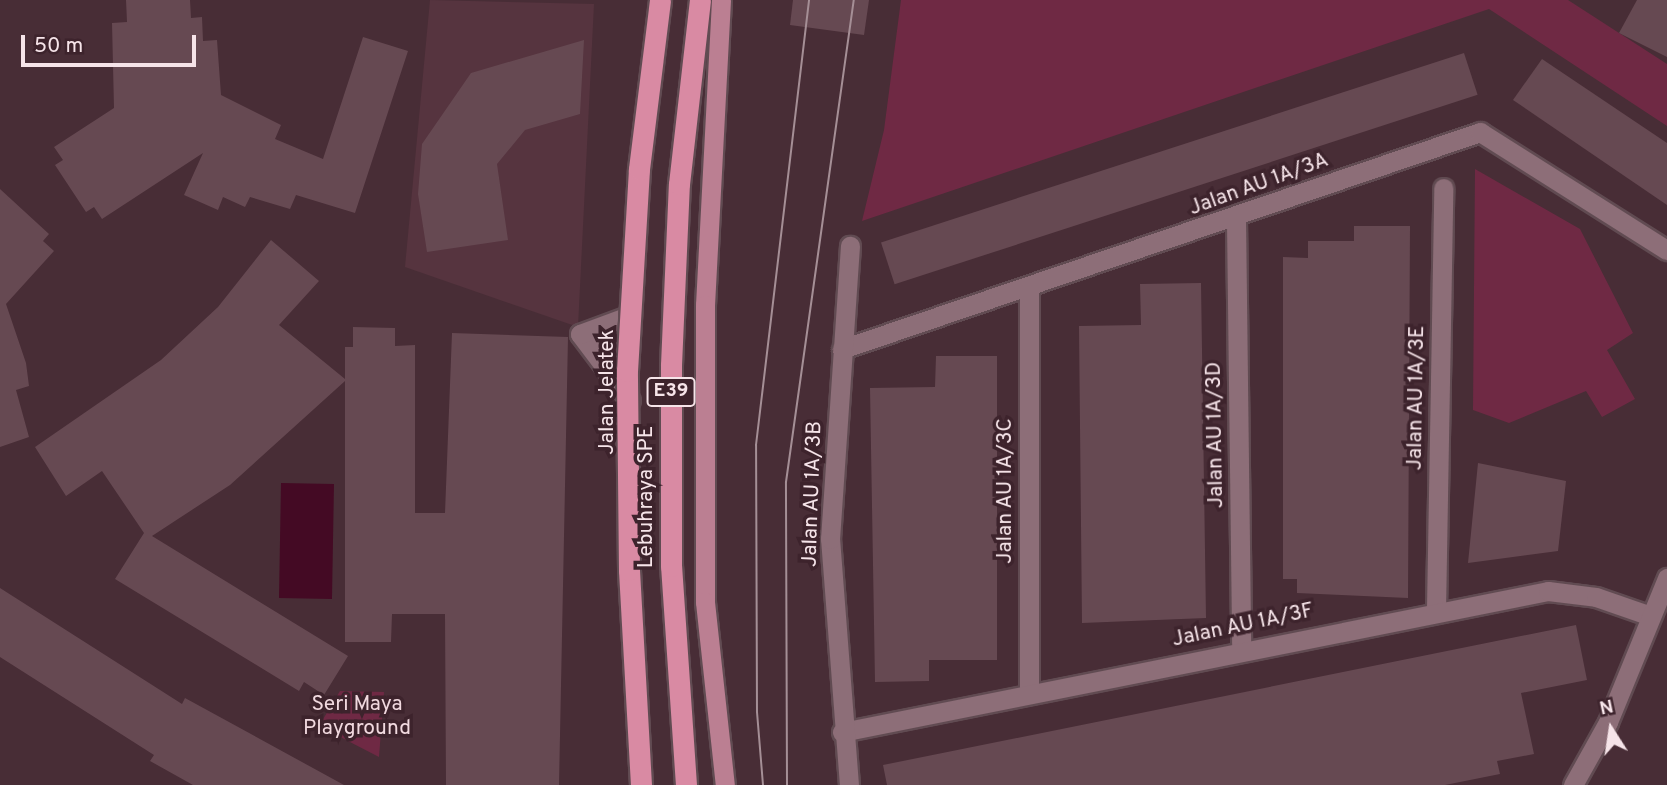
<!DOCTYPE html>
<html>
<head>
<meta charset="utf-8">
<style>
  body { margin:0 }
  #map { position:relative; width:1667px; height:785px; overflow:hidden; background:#482d36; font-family:Overpass,sans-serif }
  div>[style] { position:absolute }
  .built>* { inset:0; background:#56343f }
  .green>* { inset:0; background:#6f2944 }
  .water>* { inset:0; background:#440a24; transform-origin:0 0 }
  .building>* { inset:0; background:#664952; transform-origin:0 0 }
  .roads { filter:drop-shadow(2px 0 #614b52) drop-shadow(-2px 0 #614b52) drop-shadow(0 2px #614b52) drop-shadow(0 -2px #614b52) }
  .minor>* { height:19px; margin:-9.5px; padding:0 9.5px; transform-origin:9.5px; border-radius:9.5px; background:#8d6e78 }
  .tertiary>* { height:19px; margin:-9.5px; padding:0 9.5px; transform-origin:9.5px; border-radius:9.5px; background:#8d6e78 }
  .primary>* { height:19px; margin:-9.5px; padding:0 9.5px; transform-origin:9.5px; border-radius:9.5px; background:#bb7f92 }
  .motorway>* { height:21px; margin:-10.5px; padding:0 10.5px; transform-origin:10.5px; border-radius:10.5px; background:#d98aa3 }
  .tram>* { height:2px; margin:-1px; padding:0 1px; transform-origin:1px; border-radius:1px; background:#a58f96 }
  .bridges { filter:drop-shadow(2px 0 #614b52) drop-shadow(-2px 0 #614b52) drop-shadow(0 2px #614b52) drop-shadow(0 -2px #614b52) }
  .motorway-bridge>* { height:21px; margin:-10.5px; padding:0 10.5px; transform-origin:10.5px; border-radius:10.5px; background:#d98aa3 }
  span { translate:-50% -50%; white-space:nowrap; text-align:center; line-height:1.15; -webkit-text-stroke:7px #3d232c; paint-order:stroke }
  .shield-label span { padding:2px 5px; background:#3d232c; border:2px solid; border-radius:5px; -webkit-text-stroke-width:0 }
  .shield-label { font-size:19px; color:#f6e4e9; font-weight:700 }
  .street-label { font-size:21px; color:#f6e4e9 }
  .park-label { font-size:21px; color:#f1d9df }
  .north { position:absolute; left:1576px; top:694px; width:70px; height:70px; -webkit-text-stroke:5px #3d232c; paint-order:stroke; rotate:348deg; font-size:19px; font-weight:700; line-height:28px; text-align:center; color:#f6e4e9 }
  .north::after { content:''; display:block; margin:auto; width:24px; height:32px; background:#f6e4e9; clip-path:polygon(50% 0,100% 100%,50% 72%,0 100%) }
  .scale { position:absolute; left:21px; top:35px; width:175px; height:32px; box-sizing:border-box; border:4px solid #f6e4e9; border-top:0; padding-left:9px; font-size:21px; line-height:24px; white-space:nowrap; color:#f6e4e9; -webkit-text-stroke:5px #3d232c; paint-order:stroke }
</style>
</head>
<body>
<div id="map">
  <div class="built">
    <i style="clip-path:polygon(430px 0,594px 4px,578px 327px,405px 267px)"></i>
  </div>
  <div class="green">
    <i style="clip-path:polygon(901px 0,1568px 0,1667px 64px,1667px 126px,1489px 9px,862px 221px,884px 130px)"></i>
    <i style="clip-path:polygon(1475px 169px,1580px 229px,1633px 333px,1607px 350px,1635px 399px,1602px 417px,1586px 391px,1509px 423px,1473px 410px)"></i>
    <i style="clip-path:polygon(340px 691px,384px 692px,379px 757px,319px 726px)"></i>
  </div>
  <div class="water">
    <i style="left:281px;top:483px;width:53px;height:115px;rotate:1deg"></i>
  </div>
  <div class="building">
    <i style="clip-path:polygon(126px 0,190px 0,191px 18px,202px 17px,203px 41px,217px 40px,221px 95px,281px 125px,275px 139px,323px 159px,363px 37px,408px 51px,355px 213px,296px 195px,290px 209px,250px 197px,245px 207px,223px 197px,218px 210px,184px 195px,203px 153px,102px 219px,94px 207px,86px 212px,55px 165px,63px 160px,54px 147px,114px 108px,112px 23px,127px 22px)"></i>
    <i style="clip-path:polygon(793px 0,869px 0,864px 35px,790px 25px)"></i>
    <i style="clip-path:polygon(1637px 0,1667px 0,1667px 57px,1619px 33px)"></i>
    <i style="clip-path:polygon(584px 40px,580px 114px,525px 130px,497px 164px,508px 240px,427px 252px,418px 194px,422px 144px,471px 73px)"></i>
    <i style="left:1464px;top:53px;width:44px;height:613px;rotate:72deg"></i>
    <i style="clip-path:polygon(1542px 59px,1667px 143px,1667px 205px,1513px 100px)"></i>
    <i style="clip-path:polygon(0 189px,49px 234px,43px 241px,54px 251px,6px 304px,26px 363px,29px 386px,16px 390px,29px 437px,0 447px)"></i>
    <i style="clip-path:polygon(1354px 226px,1410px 226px,1408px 598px,1297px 593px,1297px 579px,1283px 579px,1283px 257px,1308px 258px,1308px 241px,1354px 241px)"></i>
    <i style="clip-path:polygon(271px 240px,319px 281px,279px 325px,345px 379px,345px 347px,353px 347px,353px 327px,395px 328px,395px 346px,415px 345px,415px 513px,445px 513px,452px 333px,568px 337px,559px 785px,446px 785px,445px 614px,392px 614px,391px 642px,345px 642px,345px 381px,230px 485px,152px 536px,348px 656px,324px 695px,304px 682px,299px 691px,115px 579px,144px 533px,102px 471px,66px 496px,35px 447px,161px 360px,218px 307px)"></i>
    <i style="clip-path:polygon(1201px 283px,1206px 618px,1082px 623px,1079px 326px,1141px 325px,1140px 284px)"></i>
    <i style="clip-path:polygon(936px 356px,997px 356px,997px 660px,929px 660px,929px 681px,875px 682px,870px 388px,935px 387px)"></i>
    <i style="clip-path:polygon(1478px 463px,1566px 481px,1558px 551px,1468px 563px)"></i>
    <i style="clip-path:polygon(0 588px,182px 704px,185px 698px,344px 785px,193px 785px,150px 761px,154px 755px,0 657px)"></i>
    <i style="clip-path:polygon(1576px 625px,1587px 680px,1521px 693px,1534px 754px,1497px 761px,1500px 774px,1445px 785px,887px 785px,883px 765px)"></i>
  </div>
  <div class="roads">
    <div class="minor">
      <i style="left:1236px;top:219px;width:431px;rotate:89.3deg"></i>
      <i style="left:580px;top:334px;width:83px;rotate:52.9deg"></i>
      <i style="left:580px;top:334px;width:54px;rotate:-20.4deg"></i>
      <i style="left:842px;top:349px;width:674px;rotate:-18.78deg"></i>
      <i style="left:1480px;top:132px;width:221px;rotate:32.3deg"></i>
      <i style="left:1436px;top:610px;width:422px;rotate:-89deg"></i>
      <i style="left:1029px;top:694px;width:406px;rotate:-90deg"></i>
      <i style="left:842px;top:732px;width:720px;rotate:-11.29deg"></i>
      <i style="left:1548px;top:591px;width:48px;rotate:7.1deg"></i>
      <i style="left:1596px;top:597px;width:58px;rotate:19.1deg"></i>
      <i style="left:849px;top:785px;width:247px;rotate:-94.4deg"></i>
      <i style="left:830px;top:539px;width:294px;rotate:-86.1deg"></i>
    </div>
    <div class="tertiary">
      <i style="left:1573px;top:785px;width:72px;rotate:-60.9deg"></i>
      <i style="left:1608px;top:722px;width:156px;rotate:-67.7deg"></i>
    </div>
    <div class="primary">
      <i style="left:721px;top:0;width:305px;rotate:93deg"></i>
      <i style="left:705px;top:305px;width:297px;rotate:90deg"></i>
      <i style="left:705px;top:602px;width:184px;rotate:83.8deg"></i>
    </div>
    <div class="motorway">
      <i style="left:686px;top:785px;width:220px;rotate:-93.9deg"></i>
      <i style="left:671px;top:566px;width:201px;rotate:-90deg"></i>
      <i style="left:671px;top:365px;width:181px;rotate:-87.5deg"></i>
      <i style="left:679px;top:184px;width:185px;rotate:-83.5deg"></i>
    </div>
  </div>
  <div class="tram">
    <i style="left:763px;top:785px;width:73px;rotate:-94.7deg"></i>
    <i style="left:757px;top:712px;width:267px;rotate:-90.2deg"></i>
    <i style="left:756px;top:445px;width:448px;rotate:-83.2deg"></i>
    <i style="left:787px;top:785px;width:303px;rotate:-90.2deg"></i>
    <i style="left:786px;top:482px;width:487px;rotate:-82deg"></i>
  </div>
  <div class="bridges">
    <div class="motorway-bridge">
      <i style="left:641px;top:785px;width:215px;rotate:-93.2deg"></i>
      <i style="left:629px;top:570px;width:199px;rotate:-90.6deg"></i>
      <i style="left:627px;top:371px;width:202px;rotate:-86.6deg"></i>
      <i style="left:639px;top:169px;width:170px;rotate:-82.9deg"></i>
    </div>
  </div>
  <div class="shield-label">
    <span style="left:671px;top:392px">E39</span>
  </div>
  <div class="street-label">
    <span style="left:1259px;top:185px;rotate:-20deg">Jalan AU 1A/3A</span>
    <span style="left:608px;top:392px;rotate:-90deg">Jalan Jelatek</span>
    <span style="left:1417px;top:398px;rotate:-89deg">Jalan AU 1A/3E</span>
    <span style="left:1216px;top:435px;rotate:-91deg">Jalan AU 1A/3D</span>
    <span style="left:1006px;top:491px;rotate:-90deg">Jalan AU 1A/3C</span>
    <span style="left:813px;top:494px;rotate:-88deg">Jalan AU 1A/3B</span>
    <span style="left:647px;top:497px;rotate:-90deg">Lebuhraya SPE</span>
    <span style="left:1243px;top:626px;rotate:-12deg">Jalan AU 1A/3F</span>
  </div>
  <div class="park-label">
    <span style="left:357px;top:717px">Seri Maya<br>Playground</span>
  </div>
  <div class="north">N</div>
  <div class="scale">50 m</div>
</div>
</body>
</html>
